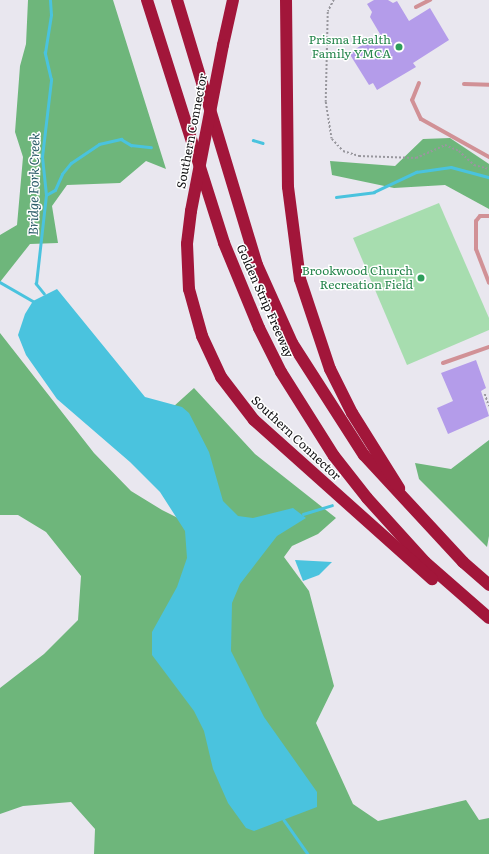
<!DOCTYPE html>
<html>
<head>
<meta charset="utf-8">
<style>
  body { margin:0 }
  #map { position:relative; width:489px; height:854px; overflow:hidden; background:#e9e7ef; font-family:Literata,serif }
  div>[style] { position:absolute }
  .green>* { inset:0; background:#a7ddaf }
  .forest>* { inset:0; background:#6eb67b }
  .water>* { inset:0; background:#4ac3de }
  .stream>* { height:2.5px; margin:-1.25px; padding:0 1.25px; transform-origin:1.25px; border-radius:1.25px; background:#4ac3de }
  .building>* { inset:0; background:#b49cea }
  .path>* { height:1.5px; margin-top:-0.75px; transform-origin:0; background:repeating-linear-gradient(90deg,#98979d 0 2px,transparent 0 4px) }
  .lane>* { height:4px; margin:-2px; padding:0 2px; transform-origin:2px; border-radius:2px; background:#d19196 }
  .highway>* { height:12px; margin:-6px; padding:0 6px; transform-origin:6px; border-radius:6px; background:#a2163a }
  .highway-bridge>* { height:12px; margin:-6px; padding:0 6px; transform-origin:6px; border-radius:6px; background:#a2163a }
  .dots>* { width:11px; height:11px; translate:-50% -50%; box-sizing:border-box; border:2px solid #fff; border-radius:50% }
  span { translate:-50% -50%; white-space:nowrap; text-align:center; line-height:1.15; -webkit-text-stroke:3px #fff; paint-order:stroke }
  .leisure-label { font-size:12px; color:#27864d }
  .right { translate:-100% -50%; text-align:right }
  .street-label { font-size:12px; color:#0f0f11 }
  .water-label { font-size:13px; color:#275965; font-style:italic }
</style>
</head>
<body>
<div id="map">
  <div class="green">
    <i style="clip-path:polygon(439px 203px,489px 318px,489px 330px,407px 365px,353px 238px)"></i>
  </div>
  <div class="forest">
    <i style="clip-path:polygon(28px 0,113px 0,166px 169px,146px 161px,120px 183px,67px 185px,52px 206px,58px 243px,30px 244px,0 282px,0 235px,17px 225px,23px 157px,15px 132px,20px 66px,26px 44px)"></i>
    <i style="clip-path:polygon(450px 138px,489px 164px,489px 209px,445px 185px,394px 188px,332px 175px,330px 161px,395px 166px,423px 139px)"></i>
    <i style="clip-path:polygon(0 333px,94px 453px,131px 491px,162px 510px,182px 520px,163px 416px,194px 388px,255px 454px,336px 518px,318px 534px,292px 546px,284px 557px,309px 591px,334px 686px,316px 723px,353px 804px,378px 821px,466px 800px,479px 820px,489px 818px,489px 854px,94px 854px,95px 829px,71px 802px,23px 806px,0 814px,0 688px,44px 654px,78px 620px,81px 576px,46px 532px,18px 515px,0 515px)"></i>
    <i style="clip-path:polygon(489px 440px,489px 536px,487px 547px,419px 479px,415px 463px,451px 469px)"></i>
  </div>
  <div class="water">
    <i style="clip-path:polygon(57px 289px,145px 397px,182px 407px,189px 413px,209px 452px,223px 501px,238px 516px,253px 518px,293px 508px,306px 518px,277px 536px,240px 584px,232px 603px,231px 651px,264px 717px,317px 792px,317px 807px,254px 831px,246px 828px,228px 803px,213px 769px,204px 731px,194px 711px,152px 655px,152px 632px,177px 587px,187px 558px,185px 531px,160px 492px,130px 462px,57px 399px,26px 355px,18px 335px,25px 314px,33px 301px)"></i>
    <i style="clip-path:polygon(295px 560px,332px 562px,319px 575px,303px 581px)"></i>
  </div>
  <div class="stream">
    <i style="left:253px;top:140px;width:10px;rotate:17deg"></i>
    <i style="left:46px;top:195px;width:10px;rotate:-29deg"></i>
    <i style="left:55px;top:190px;width:17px;rotate:-66deg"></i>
    <i style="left:62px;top:174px;width:14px;rotate:-51deg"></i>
    <i style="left:71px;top:163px;width:34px;rotate:-34deg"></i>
    <i style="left:99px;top:144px;width:23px;rotate:-13deg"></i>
    <i style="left:121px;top:139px;width:12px;rotate:31deg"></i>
    <i style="left:131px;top:145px;width:20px;rotate:6deg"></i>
    <i style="left:336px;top:197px;width:38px;rotate:-7deg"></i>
    <i style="left:374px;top:192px;width:47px;rotate:-25.5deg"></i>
    <i style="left:416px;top:172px;width:35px;rotate:-8deg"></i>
    <i style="left:451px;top:167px;width:39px;rotate:15deg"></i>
    <i style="left:0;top:282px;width:38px;rotate:30deg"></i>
    <i style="left:44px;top:294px;width:13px;rotate:-129deg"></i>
    <i style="left:36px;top:284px;width:90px;rotate:-83.6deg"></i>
    <i style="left:46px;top:195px;width:38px;rotate:-96deg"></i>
    <i style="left:42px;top:157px;width:78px;rotate:-83.3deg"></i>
    <i style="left:51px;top:80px;width:28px;rotate:-103deg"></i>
    <i style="left:45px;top:53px;width:38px;rotate:-81deg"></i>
    <i style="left:51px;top:15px;width:15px;rotate:-94deg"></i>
    <i style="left:303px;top:514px;width:30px;rotate:-17deg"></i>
    <i style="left:284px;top:820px;width:42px;rotate:54.8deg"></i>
  </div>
  <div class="building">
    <i style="clip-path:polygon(374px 0,388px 0,393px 3px,397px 1px,409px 21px,430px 8px,449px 40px,413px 63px,416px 67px,377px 90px,373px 83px,369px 85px,349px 53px,380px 34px,370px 17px,372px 12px,367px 4px)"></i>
    <i style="clip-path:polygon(476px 360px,486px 388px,481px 391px,489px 416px,448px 434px,437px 408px,453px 401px,441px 373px)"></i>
  </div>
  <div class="path">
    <i style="left:334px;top:0;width:13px;rotate:117deg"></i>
    <i style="left:328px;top:12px;width:90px;rotate:91.3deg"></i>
    <i style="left:326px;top:102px;width:37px;rotate:81deg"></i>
    <i style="left:332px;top:139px;width:16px;rotate:47deg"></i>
    <i style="left:343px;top:151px;width:17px;rotate:17deg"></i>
    <i style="left:359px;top:156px;width:57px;rotate:2deg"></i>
    <i style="left:416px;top:158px;width:32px;rotate:-24deg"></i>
    <i style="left:445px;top:145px;width:15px;rotate:23deg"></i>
    <i style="left:459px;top:151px;width:21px;rotate:43deg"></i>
    <i style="left:474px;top:165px;width:16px;rotate:15deg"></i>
    <i style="left:485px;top:394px;width:13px;rotate:72deg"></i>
  </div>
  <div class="lane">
    <i style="left:416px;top:7px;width:16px;rotate:-27deg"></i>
    <i style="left:419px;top:83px;width:18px;rotate:112deg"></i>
    <i style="left:412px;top:100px;width:21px;rotate:65deg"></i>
    <i style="left:421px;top:119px;width:78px;rotate:29.2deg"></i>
    <i style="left:464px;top:84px;width:25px;rotate:2deg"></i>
    <i style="left:489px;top:216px;width:9px;rotate:180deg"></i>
    <i style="left:480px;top:216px;width:6px;rotate:129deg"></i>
    <i style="left:476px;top:221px;width:28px;rotate:90deg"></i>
    <i style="left:476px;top:249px;width:36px;rotate:69deg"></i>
    <i style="left:443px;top:363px;width:49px;rotate:-19.2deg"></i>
  </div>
  <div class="highway">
    <i style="left:147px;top:0;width:255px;rotate:72.4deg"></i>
    <i style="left:224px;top:243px;width:92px;rotate:67.6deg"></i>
    <i style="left:259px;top:328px;width:49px;rotate:63.4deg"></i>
    <i style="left:281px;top:372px;width:99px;rotate:57.8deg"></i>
    <i style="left:334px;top:456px;width:53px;rotate:51.8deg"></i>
    <i style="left:367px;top:498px;width:86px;rotate:47.8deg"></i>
    <i style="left:425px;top:562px;width:85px;rotate:41.2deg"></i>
    <i style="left:177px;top:0;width:277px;rotate:73.2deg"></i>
    <i style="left:257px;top:265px;width:85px;rotate:65.8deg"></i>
    <i style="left:292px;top:343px;width:133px;rotate:57.3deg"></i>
    <i style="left:364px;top:455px;width:146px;rotate:47.2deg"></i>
    <i style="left:463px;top:562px;width:35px;rotate:41deg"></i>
    <i style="left:286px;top:0;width:187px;rotate:89.4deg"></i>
    <i style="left:288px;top:187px;width:93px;rotate:82.6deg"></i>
    <i style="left:300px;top:279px;width:95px;rotate:71.6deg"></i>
    <i style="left:330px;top:369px;width:49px;rotate:63.4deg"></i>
    <i style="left:352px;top:413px;width:89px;rotate:57.9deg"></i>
    <i style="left:223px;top:45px;width:46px;rotate:-77.5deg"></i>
    <i style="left:191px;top:211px;width:33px;rotate:97deg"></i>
    <i style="left:187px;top:244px;width:45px;rotate:87.5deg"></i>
    <i style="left:189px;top:289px;width:49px;rotate:74.5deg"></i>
    <i style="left:202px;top:336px;width:45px;rotate:65.1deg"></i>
    <i style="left:221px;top:377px;width:54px;rotate:52.5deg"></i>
    <i style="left:254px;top:420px;width:239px;rotate:41.8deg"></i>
  </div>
  <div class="highway-bridge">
    <i style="left:191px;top:211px;width:169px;rotate:-79.1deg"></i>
  </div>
  <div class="dots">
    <i style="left:399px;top:47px;background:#2e9e5b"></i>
    <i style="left:421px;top:278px;background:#2e9e5b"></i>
  </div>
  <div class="leisure-label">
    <span class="right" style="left:391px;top:47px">Prisma Health<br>Family YMCA</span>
    <span class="right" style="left:413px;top:278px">Brookwood Church<br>Recreation Field</span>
  </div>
  <div class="street-label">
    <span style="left:192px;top:131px;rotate:-79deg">Southern Connector</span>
    <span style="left:265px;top:301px;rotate:66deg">Golden Strip Freeway</span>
    <span style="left:296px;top:438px;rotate:43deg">Southern Connector</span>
  </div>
  <div class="water-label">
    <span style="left:34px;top:184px;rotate:-89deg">Bridge Fork Creek</span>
  </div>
</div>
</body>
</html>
